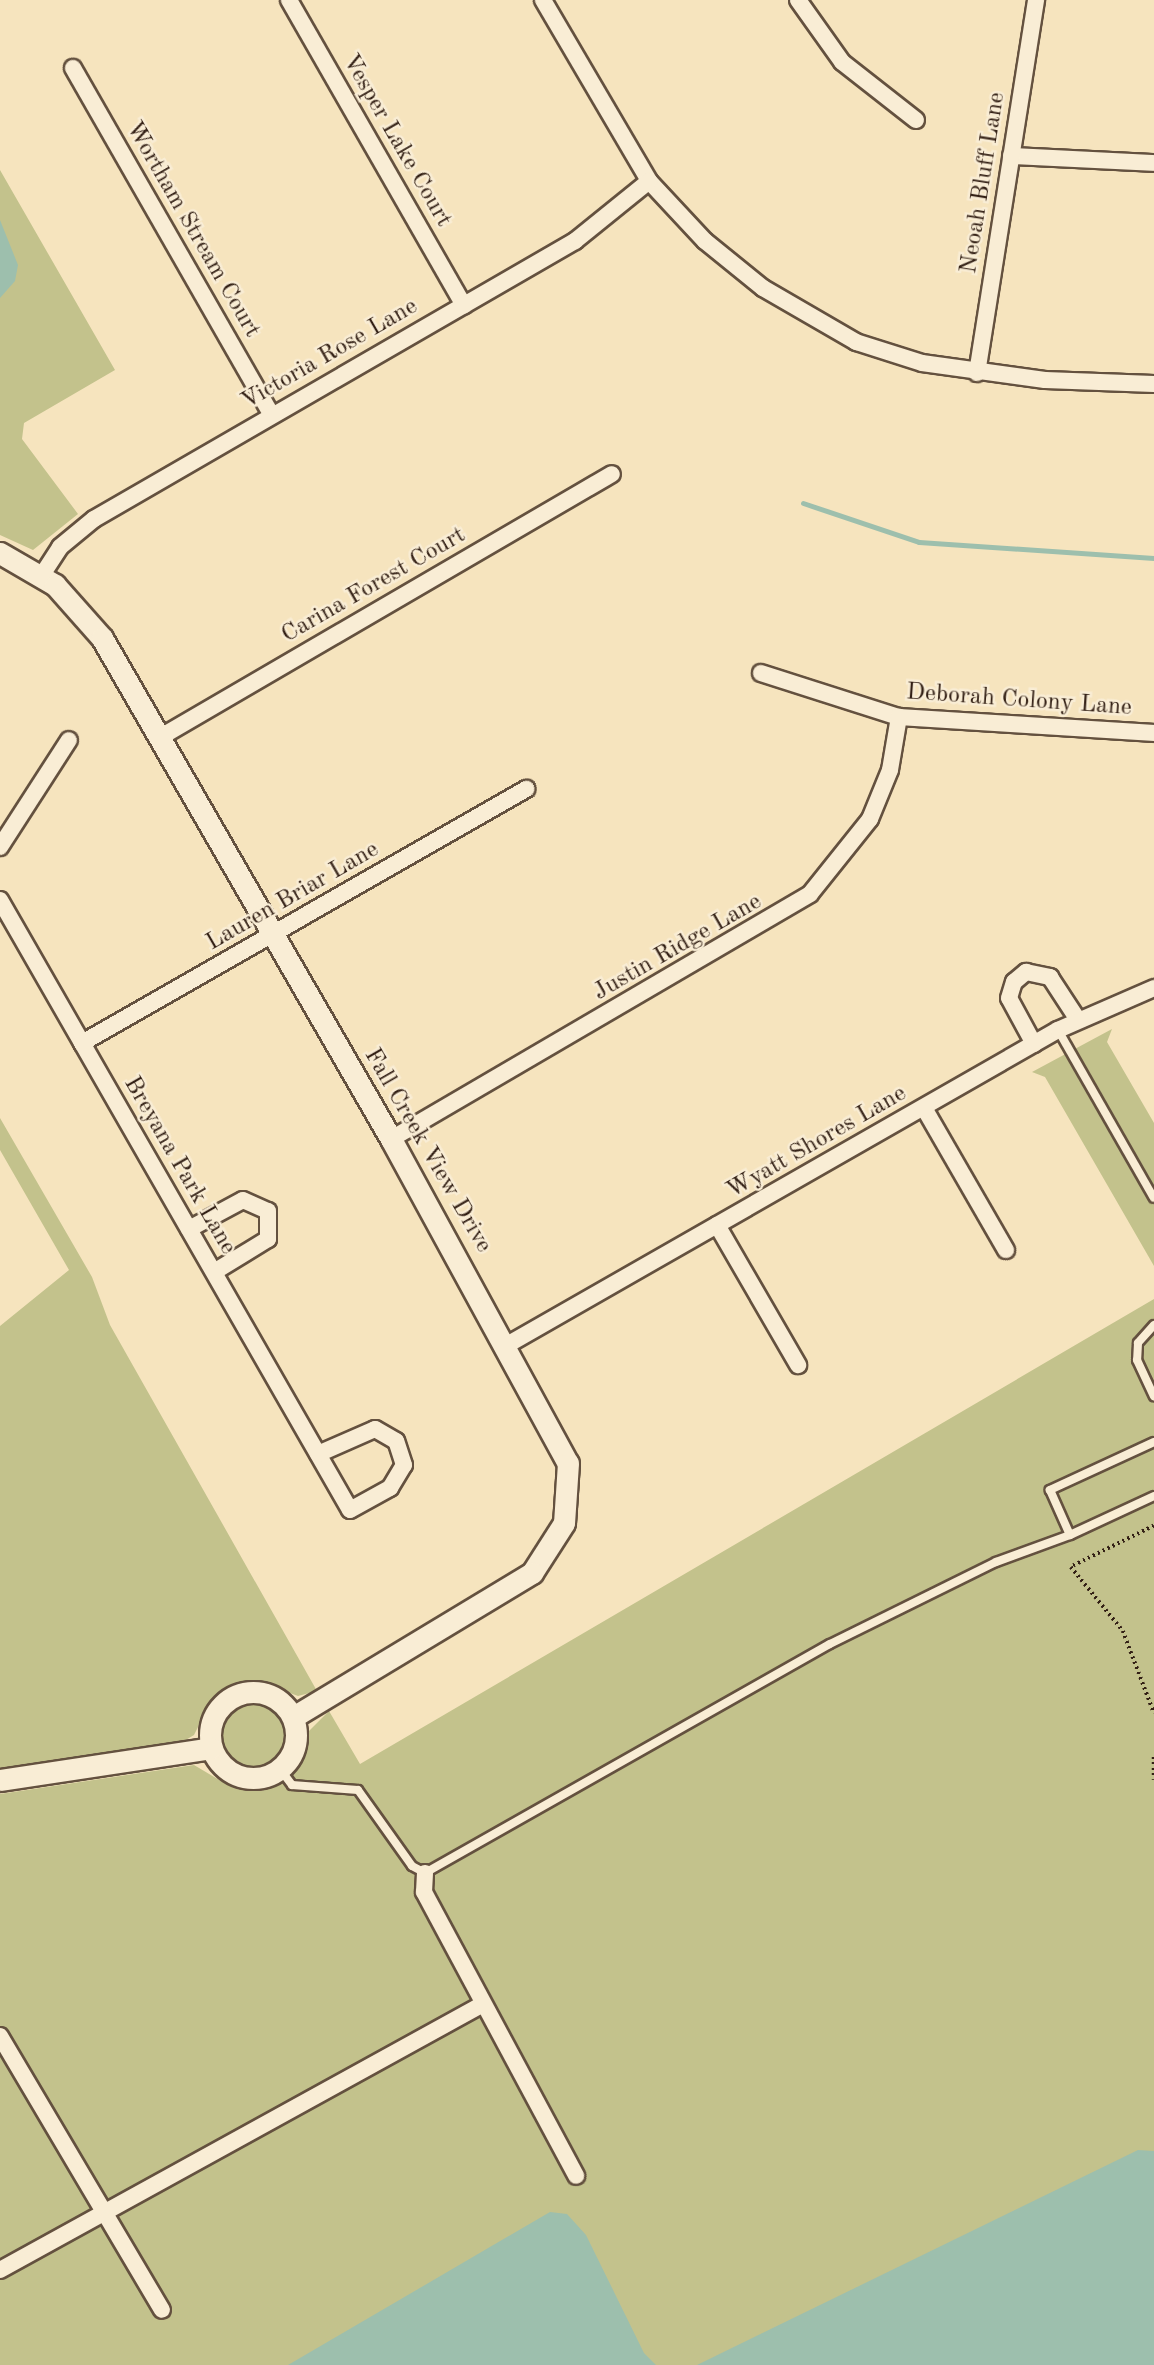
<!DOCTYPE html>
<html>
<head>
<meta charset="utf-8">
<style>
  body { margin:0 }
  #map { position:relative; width:1154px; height:2365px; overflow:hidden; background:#f6e4be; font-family:"Old Standard TT",serif }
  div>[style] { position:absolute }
  .green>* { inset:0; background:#c3c28c }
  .round { border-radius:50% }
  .water>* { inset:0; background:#9dbfad }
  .stream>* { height:5px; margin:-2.5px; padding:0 2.5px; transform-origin:2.5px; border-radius:2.5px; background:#9dbfad }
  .path>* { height:3.5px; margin-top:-1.75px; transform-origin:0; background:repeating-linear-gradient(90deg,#332015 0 2px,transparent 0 5.5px) }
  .roads { filter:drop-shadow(2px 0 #64513f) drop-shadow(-2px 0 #64513f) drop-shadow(0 2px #64513f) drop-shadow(0 -2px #64513f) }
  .lane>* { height:8px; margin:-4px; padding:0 4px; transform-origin:4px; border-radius:4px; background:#f9edd5 }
  .street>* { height:16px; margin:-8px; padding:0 8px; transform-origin:8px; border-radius:8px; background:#f9edd5 }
  .secondary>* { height:21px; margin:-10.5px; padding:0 10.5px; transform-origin:10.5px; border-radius:10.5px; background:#f9edd5 }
  .secondary>.ring { margin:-10.5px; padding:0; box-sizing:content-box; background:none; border:21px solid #f9edd5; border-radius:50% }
  span { translate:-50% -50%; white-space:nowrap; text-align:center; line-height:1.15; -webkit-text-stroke:5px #f9edd5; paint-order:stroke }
  .street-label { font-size:24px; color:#332015 }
</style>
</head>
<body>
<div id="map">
  <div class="green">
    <i style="clip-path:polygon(0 170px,115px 370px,24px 423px,22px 439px,78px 514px,33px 550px,0 535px)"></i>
    <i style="clip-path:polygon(1112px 1029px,1107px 1042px,1154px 1123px,1154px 1266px,1045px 1077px,1032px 1072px)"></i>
    <i style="clip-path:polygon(0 1118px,92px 1277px,110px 1325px,317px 1691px,298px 1696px,263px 1683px,232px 1686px,211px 1701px,194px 1735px,179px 1744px,0 1770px,0 1326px,69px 1270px,0 1150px)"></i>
    <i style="clip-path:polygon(1154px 1299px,1154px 2365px,0 2365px,0 1794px,194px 1765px,226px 1784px,262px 1791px,298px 1768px,309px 1731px,329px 1711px,360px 1764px)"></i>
    <i class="round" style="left:221px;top:1703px;width:64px;height:64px"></i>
  </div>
  <div class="water">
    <i style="clip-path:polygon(0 220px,18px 265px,15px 281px,0 298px)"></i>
    <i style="clip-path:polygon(1138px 2150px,1154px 2151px,1154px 2365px,697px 2365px)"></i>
    <i style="clip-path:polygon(550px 2212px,567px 2214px,586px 2235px,644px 2353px,656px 2365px,288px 2365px)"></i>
  </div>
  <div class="stream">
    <i style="left:803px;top:503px;width:122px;rotate:18.6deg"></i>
    <i style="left:919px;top:542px;width:236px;rotate:3.9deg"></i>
  </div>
  <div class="path">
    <i style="left:1154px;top:1526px;width:93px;rotate:153.7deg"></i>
    <i style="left:1071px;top:1567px;width:82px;rotate:50.9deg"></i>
    <i style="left:1123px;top:1631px;width:88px;rotate:69.3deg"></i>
    <i style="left:1154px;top:1757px;width:23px;rotate:90deg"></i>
  </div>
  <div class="roads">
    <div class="lane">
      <i style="left:1058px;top:1030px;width:193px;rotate:60.3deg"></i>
      <i style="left:1154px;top:1325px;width:24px;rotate:132deg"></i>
      <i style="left:1138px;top:1343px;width:17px;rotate:93deg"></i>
      <i style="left:1137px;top:1360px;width:40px;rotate:65deg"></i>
      <i style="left:1154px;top:1442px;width:115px;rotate:155.2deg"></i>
      <i style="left:1050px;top:1490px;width:49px;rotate:66deg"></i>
      <i style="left:1070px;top:1535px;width:93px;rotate:-24.9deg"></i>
      <i style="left:280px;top:1769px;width:20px;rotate:53deg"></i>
      <i style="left:292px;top:1785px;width:66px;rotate:4.3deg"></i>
      <i style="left:358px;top:1790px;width:93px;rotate:54.6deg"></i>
      <i style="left:412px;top:1866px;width:15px;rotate:28deg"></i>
      <i style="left:425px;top:1873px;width:465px;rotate:-29.5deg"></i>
      <i style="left:830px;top:1644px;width:185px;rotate:-26.3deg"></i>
      <i style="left:996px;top:1562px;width:79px;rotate:-20deg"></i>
    </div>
    <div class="street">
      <i style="left:289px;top:0;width:352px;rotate:60.2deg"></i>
      <i style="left:543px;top:0;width:210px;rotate:59.6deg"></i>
      <i style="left:649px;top:181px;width:82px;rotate:47deg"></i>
      <i style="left:705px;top:241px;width:75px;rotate:39deg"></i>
      <i style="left:763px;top:288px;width:108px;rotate:30.1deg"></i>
      <i style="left:856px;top:342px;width:69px;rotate:17.7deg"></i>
      <i style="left:922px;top:363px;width:124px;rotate:7.9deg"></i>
      <i style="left:1045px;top:380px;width:109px;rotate:2.1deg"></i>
      <i style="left:798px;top:0;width:76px;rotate:54.6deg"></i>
      <i style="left:842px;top:62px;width:94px;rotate:38.1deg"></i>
      <i style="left:73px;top:68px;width:399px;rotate:60.2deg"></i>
      <i style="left:1011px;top:156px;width:143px;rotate:2.8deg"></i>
      <i style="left:977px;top:373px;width:378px;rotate:-81deg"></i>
      <i style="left:42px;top:575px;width:33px;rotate:-57deg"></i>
      <i style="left:60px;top:547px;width:44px;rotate:-39.5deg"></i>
      <i style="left:94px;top:519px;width:556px;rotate:-30.03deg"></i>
      <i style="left:575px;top:241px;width:95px;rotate:-39deg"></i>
      <i style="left:761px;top:673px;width:145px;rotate:17.7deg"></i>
      <i style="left:899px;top:717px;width:256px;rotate:3.6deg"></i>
      <i style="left:159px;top:738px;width:524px;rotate:-30.23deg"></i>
      <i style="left:0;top:847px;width:127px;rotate:-57.2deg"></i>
      <i style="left:0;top:900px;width:703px;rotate:60.15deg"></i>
      <i style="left:350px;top:1510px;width:46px;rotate:-28.8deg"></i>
      <i style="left:390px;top:1488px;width:27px;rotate:-59deg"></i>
      <i style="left:404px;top:1465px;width:25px;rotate:-108deg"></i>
      <i style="left:396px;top:1441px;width:24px;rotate:-150deg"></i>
      <i style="left:375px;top:1429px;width:62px;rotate:156.3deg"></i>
      <i style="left:82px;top:1043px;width:512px;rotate:-29.77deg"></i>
      <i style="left:1034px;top:1044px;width:52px;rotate:-118.5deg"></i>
      <i style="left:1009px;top:998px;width:17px;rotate:-73deg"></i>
      <i style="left:1014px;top:982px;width:16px;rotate:-40deg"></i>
      <i style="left:1026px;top:972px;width:25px;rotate:12deg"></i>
      <i style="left:1050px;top:977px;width:51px;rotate:56.9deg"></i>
      <i style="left:924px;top:1108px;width:164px;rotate:60deg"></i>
      <i style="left:391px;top:1139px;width:485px;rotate:-30.3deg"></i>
      <i style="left:810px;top:894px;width:96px;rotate:-51.3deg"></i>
      <i style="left:870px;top:819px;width:53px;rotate:-67.8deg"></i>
      <i style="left:890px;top:770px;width:54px;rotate:-80.4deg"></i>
      <i style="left:717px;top:1225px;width:162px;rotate:59.9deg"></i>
      <i style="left:189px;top:1229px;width:61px;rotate:-28.2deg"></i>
      <i style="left:243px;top:1200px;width:27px;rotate:24deg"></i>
      <i style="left:268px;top:1211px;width:28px;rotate:90deg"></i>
      <i style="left:268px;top:1239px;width:63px;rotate:148.6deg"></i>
      <i style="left:507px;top:1345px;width:635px;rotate:-29.76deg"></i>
      <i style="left:1058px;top:1030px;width:105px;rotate:-23.6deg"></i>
      <i style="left:425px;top:1873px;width:19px;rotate:93deg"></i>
      <i style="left:424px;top:1892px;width:322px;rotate:61.8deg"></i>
      <i style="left:0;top:2036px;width:318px;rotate:59.4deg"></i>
      <i style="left:0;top:2270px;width:551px;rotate:-28.84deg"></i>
    </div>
    <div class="secondary">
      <i style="left:0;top:553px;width:64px;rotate:30.2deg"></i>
      <i style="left:55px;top:585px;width:71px;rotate:48.4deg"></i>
      <i style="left:102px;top:638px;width:578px;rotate:60.02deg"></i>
      <i style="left:391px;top:1139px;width:369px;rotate:61.4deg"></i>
      <i style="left:568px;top:1463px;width:60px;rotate:93.8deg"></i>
      <i style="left:564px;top:1523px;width:59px;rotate:122.6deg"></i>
      <i style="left:532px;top:1573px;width:279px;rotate:148.9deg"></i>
      <i class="ring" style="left:210px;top:1692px;width:65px;height:65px"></i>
      <i style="left:0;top:1780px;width:213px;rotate:-8.6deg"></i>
    </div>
  </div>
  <div class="street-label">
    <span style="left:396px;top:141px;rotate:60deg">Vesper Lake Court</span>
    <span style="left:984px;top:183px;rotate:-81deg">Neoah Bluff Lane</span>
    <span style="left:192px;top:230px;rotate:60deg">Wortham Stream Court</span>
    <span style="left:330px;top:355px;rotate:-30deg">Victoria Rose Lane</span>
    <span style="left:374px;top:586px;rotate:-30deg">Carina Forest Court</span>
    <span style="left:1019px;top:701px;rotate:4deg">Deborah Colony Lane</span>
    <span style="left:293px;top:897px;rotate:-30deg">Lauren Briar Lane</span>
    <span style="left:678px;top:948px;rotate:-30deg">Justin Ridge Lane</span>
    <span style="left:817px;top:1143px;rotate:-30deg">Wyatt Shores Lane</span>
    <span style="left:427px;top:1151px;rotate:60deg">Fall Creek View Drive</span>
    <span style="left:179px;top:1166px;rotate:60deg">Breyana Park Lane</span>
  </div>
</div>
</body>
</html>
